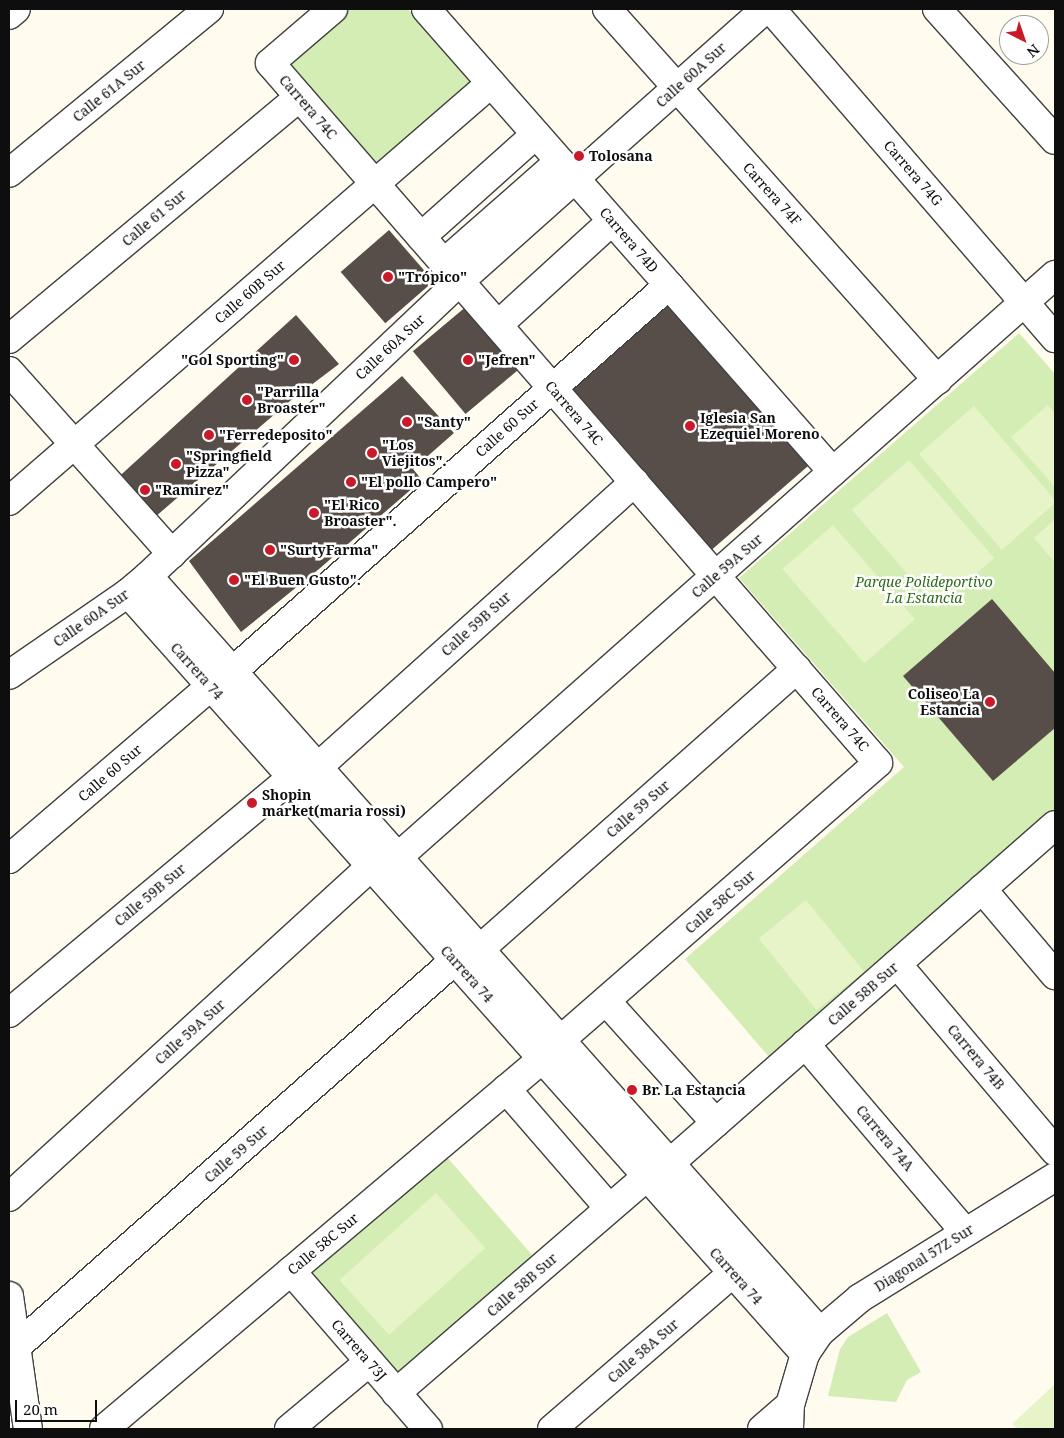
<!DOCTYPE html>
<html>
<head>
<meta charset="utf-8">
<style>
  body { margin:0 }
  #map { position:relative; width:1064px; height:1438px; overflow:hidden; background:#fffbef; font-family:"Noto Serif",serif }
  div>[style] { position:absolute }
  .green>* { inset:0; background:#d4edb4; transform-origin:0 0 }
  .pitch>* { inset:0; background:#e6f4c7; transform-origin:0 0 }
  .building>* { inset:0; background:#584e49; transform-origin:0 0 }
  .roads { filter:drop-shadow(1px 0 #414141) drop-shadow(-1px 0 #414141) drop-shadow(0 1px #414141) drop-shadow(0 -1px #414141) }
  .minor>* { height:28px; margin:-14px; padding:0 14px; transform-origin:14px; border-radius:14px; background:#fff }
  .dots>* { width:14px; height:14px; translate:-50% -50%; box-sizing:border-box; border:2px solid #fff; border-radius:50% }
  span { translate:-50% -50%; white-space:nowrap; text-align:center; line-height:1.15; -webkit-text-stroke:5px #fff; paint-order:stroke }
  .street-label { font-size:14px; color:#0e0e0e }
  .poi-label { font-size:14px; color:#0e0e0e; font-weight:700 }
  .left { translate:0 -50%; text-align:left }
  .right { translate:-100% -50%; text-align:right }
  .park-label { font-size:14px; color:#2c6c18; font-style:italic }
  .frame { position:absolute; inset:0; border:10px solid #0e0e0e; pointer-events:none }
  .north { position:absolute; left:999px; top:15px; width:50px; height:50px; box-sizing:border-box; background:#fff; border:1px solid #9f9f9f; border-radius:50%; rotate:139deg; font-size:14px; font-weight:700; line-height:20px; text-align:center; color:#0e0e0e }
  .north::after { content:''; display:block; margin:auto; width:18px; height:22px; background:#ca1928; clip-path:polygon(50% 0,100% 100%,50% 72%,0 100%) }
  .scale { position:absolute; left:15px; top:1400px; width:82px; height:22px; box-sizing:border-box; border:2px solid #0e0e0e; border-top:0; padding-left:6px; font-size:15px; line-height:18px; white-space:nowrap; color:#0e0e0e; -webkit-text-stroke:4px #fff; paint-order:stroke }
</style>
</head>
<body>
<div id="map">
  <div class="green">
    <i style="clip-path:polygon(351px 9px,408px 9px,471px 83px,375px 164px,289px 62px)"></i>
    <i style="clip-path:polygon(1019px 333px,1055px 374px,1055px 811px,769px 1057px,685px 959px,904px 767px,739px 578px)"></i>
    <i style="left:446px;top:1156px;width:135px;height:182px;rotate:49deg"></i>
    <i style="clip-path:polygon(887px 1313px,921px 1372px,907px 1380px,896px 1402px,828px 1396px,840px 1349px,848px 1337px)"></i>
  </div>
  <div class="pitch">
    <i style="clip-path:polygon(1048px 405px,1055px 414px,1055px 487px,1011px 437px)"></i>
    <i style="clip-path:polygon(974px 406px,1055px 500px,1055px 503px,1002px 550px,919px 454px)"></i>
    <i style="left:909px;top:460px;width:130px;height:76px;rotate:49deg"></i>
    <i style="clip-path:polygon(1055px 519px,1055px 563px,1034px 538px)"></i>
    <i style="left:833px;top:525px;width:125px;height:67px;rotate:49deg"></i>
    <i style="left:806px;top:900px;width:92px;height:61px;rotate:51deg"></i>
    <i style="left:436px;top:1193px;width:74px;height:130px;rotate:48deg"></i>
    <i style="clip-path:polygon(1055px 1384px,1055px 1429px,1018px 1429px,1012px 1424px)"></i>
  </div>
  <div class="building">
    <i style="left:389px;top:230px;width:68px;height:64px;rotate:49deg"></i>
    <i style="left:666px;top:302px;width:217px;height:128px;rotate:49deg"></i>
    <i style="left:468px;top:305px;width:82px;height:72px;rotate:50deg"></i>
    <i style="clip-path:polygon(296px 315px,339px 364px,290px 401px,148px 523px,112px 483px)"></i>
    <i style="clip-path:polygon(402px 376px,454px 433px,413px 469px,422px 480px,319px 569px,241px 632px,189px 561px)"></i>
    <i style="clip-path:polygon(992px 599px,1055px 673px,1055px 728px,993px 781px,903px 676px)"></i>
  </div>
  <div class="roads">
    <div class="minor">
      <i style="left:333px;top:9px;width:83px;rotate:139.4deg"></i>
      <i style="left:270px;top:63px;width:927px;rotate:49.02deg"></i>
      <i style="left:878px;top:763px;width:421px;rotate:138.9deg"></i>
      <i style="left:426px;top:9px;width:616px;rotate:48.68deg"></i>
      <i style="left:607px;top:9px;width:497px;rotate:48.3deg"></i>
      <i style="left:771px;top:9px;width:435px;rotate:49.2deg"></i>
      <i style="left:937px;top:9px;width:176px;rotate:48deg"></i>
      <i style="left:9px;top:15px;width:9px;rotate:-41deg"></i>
      <i style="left:9px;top:173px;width:259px;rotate:-39.4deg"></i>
      <i style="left:421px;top:237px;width:154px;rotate:-41.8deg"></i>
      <i style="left:444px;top:263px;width:154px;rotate:-41.3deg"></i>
      <i style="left:498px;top:325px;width:154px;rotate:-42.4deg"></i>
      <i style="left:9px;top:339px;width:378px;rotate:-39.8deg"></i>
      <i style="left:9px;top:371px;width:245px;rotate:48.3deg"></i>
      <i style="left:9px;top:501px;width:638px;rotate:-40.93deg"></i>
      <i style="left:148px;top:576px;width:1011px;rotate:48.37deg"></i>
      <i style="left:128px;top:593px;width:1019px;rotate:48.34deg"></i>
      <i style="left:233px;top:671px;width:582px;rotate:-41.52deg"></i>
      <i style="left:9px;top:675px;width:145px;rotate:-34.6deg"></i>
      <i style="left:128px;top:593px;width:26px;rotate:-40deg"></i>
      <i style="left:148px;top:576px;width:429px;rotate:-43.4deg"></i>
      <i style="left:460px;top:281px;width:409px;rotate:-41.7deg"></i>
      <i style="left:318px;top:767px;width:426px;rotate:-42deg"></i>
      <i style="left:398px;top:857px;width:878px;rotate:-41.54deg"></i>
      <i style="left:9px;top:859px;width:265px;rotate:-40.6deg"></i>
      <i style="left:982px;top:889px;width:113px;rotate:49.7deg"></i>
      <i style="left:480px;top:949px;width:423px;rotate:-41.5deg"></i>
      <i style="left:897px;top:964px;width:245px;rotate:49.8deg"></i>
      <i style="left:606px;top:1001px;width:164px;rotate:48deg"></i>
      <i style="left:9px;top:1013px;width:368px;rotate:-39.8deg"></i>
      <i style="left:805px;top:1044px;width:247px;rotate:49.6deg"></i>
      <i style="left:506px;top:1089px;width:157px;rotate:49.1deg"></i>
      <i style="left:670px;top:1163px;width:512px;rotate:-41.28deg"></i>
      <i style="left:9px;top:1197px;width:491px;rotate:-42.4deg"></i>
      <i style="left:291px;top:1271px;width:209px;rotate:49.1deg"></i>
      <i style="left:9px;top:1296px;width:134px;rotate:81.9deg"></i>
      <i style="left:16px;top:1347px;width:585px;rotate:-41.4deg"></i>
      <i style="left:396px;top:1393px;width:332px;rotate:-40.8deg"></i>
      <i style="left:104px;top:1429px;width:573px;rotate:-40.19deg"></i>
      <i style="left:289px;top:1429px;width:104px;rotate:-39.9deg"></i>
      <i style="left:552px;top:1429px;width:239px;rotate:-40.8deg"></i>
      <i style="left:762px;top:1429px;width:37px;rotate:-41deg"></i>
      <i style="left:789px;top:1429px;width:24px;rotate:-88deg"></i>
      <i style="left:790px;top:1405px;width:53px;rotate:-73.6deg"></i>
      <i style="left:805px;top:1354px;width:27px;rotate:-56deg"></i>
      <i style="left:820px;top:1332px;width:52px;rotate:-40.4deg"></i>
      <i style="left:860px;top:1298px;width:229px;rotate:-31.8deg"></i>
    </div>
  </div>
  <div class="dots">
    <i style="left:579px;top:156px;background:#ca1928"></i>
    <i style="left:388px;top:277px;background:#ca1928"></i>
    <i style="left:294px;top:360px;background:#ca1928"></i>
    <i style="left:468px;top:360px;background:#ca1928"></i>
    <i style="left:247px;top:400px;background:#ca1928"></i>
    <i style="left:407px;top:422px;background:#ca1928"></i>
    <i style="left:690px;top:426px;background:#ca1928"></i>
    <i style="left:209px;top:435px;background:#ca1928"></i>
    <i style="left:372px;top:453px;background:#ca1928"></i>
    <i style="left:176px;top:464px;background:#ca1928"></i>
    <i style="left:351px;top:482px;background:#ca1928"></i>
    <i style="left:145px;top:490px;background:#ca1928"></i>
    <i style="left:314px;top:513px;background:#ca1928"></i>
    <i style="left:270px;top:550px;background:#ca1928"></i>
    <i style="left:234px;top:580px;background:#ca1928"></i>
    <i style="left:990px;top:702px;background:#ca1928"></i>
    <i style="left:252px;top:803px;background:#ca1928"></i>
    <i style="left:632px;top:1090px;background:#ca1928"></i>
  </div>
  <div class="street-label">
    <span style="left:691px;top:75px;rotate:-42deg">Calle 60A Sur</span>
    <span style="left:109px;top:91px;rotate:-39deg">Calle 61A Sur</span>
    <span style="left:308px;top:107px;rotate:49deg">Carrera 74C</span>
    <span style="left:913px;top:173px;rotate:49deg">Carrera 74G</span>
    <span style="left:772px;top:194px;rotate:48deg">Carrera 74F</span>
    <span style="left:154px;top:218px;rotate:-40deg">Calle 61 Sur</span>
    <span style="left:629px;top:240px;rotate:49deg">Carrera 74D</span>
    <span style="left:250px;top:292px;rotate:-41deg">Calle 60B Sur</span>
    <span style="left:390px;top:347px;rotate:-43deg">Calle 60A Sur</span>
    <span style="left:574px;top:413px;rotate:49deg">Carrera 74C</span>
    <span style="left:507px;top:428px;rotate:-42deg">Calle 60 Sur</span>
    <span style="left:727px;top:566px;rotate:-41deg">Calle 59A Sur</span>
    <span style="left:91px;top:618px;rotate:-35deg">Calle 60A Sur</span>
    <span style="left:476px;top:624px;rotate:-42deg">Calle 59B Sur</span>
    <span style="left:197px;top:671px;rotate:48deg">Carrera 74</span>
    <span style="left:840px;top:719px;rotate:49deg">Carrera 74C</span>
    <span style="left:110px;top:773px;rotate:-41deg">Calle 60 Sur</span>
    <span style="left:638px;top:809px;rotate:-41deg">Calle 59 Sur</span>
    <span style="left:150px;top:895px;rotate:-40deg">Calle 59B Sur</span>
    <span style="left:720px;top:902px;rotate:-41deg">Calle 58C Sur</span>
    <span style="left:467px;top:974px;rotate:48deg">Carrera 74</span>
    <span style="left:863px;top:994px;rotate:-41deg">Calle 58B Sur</span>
    <span style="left:190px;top:1032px;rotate:-42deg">Calle 59A Sur</span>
    <span style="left:976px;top:1057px;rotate:50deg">Carrera 74B</span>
    <span style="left:885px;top:1138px;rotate:50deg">Carrera 74A</span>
    <span style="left:236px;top:1154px;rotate:-41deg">Calle 59 Sur</span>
    <span style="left:323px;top:1244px;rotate:-40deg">Calle 58C Sur</span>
    <span style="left:924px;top:1258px;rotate:-32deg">Diagonal 57Z Sur</span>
    <span style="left:736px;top:1276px;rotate:48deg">Carrera 74</span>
    <span style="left:522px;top:1285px;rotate:-41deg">Calle 58B Sur</span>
    <span style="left:359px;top:1350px;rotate:49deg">Carrera 73J</span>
    <span style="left:643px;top:1351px;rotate:-41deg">Calle 58A Sur</span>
  </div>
  <div class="poi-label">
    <span class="left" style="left:589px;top:156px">Tolosana</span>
    <span class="left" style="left:398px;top:277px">"Trópico"</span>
    <span class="right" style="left:284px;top:360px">"Gol Sporting"</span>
    <span class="left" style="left:478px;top:360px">"Jefren"</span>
    <span class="left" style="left:257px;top:400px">"Parrilla<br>Broaster"</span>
    <span class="left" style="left:700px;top:426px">Iglesia San<br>Ezequiel Moreno</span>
    <span class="left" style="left:417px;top:422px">"Santy"</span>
    <span class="left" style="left:219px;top:435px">"Ferredeposito"</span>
    <span class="left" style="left:382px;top:453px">"Los<br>Viejitos".</span>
    <span class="left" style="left:186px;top:464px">"Springfield<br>Pizza"</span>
    <span class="left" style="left:361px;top:482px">"El pollo Campero"</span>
    <span class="left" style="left:155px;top:490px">"Ramirez"</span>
    <span class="left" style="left:324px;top:513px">"El Rico<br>Broaster".</span>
    <span class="left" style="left:280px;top:550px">"SurtyFarma"</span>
    <span class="left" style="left:244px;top:580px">"El Buen Gusto".</span>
    <span class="right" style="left:980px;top:702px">Coliseo La<br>Estancia</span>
    <span class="left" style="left:262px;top:803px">Shopin<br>market(maria rossi)</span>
    <span class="left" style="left:642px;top:1090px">Br. La Estancia</span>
  </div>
  <div class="park-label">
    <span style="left:924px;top:590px">Parque Polideportivo<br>La Estancia</span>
  </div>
  <div class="frame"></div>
  <div class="north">N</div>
  <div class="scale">20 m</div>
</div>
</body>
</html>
